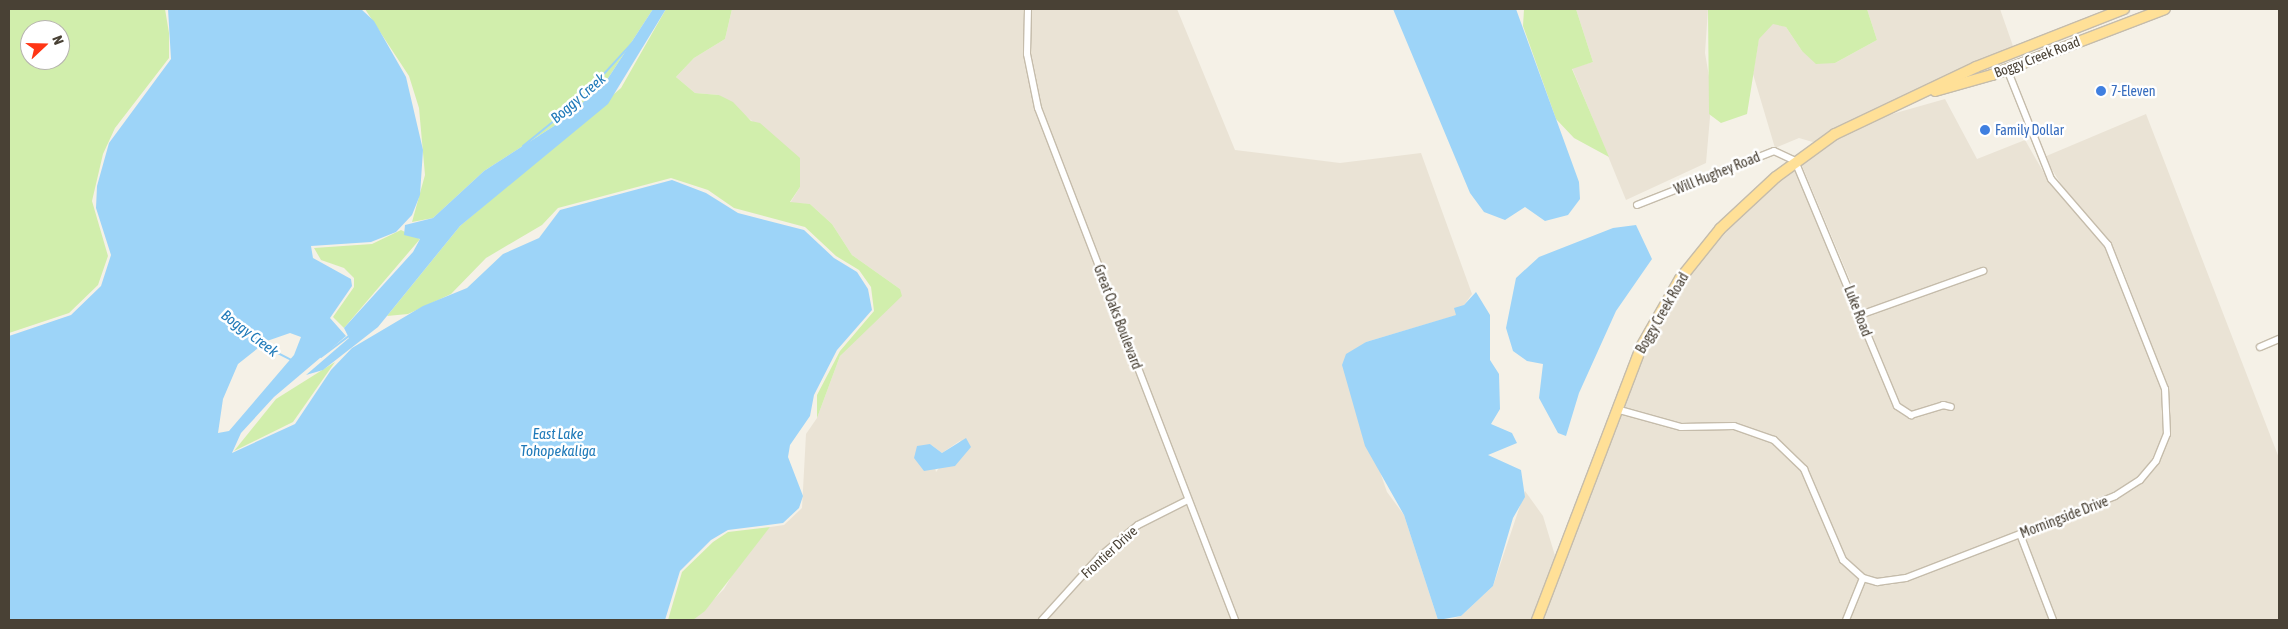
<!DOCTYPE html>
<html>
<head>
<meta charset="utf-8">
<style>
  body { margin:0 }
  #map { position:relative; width:2288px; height:629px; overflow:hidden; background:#f5f1e7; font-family:"Asap Condensed",sans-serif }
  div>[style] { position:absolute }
  .residential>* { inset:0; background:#eae3d5 }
  .green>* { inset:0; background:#d1eeac }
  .water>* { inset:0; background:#9dd4f8 }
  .stream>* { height:2px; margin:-1px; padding:0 1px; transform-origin:1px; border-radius:1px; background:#9dd4f8 }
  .roads { filter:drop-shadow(1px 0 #c5bcab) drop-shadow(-1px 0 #c5bcab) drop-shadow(0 1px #c5bcab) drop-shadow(0 -1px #c5bcab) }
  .minor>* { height:6px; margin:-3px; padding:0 3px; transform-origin:3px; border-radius:3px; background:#fff }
  .primary>* { height:10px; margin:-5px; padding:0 5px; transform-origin:5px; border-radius:5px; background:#ffe097 }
  .dots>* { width:14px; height:14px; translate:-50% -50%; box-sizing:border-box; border:2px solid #fff; border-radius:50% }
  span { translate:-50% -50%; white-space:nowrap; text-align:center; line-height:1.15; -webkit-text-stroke:5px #fff; paint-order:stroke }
  .street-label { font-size:14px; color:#494135 }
  .shop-label { font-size:14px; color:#366cbe }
  .left { translate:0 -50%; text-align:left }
  .water-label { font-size:15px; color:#207ab9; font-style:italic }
  .frame { position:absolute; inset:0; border:10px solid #494135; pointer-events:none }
  .north { position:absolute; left:20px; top:20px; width:50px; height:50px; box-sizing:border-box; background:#fff; border:1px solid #b6b3ae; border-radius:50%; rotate:69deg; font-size:14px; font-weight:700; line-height:20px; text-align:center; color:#494135 }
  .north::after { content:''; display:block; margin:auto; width:18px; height:22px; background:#ff3615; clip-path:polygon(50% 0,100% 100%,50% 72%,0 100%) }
</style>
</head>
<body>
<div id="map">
  <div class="residential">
    <i style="clip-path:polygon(evenodd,732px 9px,1024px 9px,1023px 54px,1035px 109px,1184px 499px,1136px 522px,1096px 555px,1037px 620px,693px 620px,724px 589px,743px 557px,770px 527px,784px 525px,802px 508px,806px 434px,817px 418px,840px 356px,900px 289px,852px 255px,832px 224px,810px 204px,790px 203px,800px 187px,800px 159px,719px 95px,695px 93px,676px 77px,694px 58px,725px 39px,732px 9px,961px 440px,936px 472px,930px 444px,942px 453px,961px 440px)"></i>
    <i style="clip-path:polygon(1031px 9px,1177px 9px,1235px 150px,1340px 163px,1421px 153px,1472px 294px,1457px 315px,1366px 342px,1343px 365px,1387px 492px,1404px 515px,1438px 620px,1239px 620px,1041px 107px,1030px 53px)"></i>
    <i style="clip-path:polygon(1576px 9px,1708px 9px,1705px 53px,1712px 94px,1706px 163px,1626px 200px,1572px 68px,1593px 62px)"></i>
    <i style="clip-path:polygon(1867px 9px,2000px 9px,2013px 46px,1876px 108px,1816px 143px,1799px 138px,1775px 148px,1753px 74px,1759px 38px,1773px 23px,1786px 27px,1802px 51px,1835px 63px,1877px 40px)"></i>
    <i style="clip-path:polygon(1945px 99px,1977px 159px,2025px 140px,2048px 180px,2105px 247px,2162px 390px,2164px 434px,2147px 469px,2114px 494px,1905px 575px,1877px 579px,1865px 576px,1846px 558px,1807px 467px,1776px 438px,1735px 423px,1682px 423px,1619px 406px,1655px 327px,1707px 249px,1794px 165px,1894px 408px,1910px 418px,1943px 408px,1954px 411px,1955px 405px,1944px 402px,1911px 412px,1900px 405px,1865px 317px,1987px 273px,1985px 268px,1863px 311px,1800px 161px,1837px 136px,1885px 116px)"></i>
    <i style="clip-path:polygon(2146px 114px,2279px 458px,2279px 620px,2057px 620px,2024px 536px,2133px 490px,2152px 472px,2171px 434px,2168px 388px,2122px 268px,2111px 244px,2066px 192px,2044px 157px)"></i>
    <i style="clip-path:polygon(1617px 412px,1680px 429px,1734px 429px,1772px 443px,1793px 460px,1808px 483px,1833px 549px,1859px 580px,1842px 620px,1541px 620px)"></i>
    <i style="clip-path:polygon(1525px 491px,1543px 516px,1556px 559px,1534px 620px,1449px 620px,1461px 616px,1493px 586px)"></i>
    <i style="clip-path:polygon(1186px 504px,1232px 620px,1046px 620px,1101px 559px,1139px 527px)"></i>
    <i style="clip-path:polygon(2018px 538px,2050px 620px,1849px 620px,1865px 582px,1890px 585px,1907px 581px)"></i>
  </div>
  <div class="green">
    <i style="clip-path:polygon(evenodd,9px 9px,165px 9px,169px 33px,169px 58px,115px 128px,103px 154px,92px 201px,108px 256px,98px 285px,69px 313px,9px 333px,9px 9px,30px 30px,60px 30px,60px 60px,30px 60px,30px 30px)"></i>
    <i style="clip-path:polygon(365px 9px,653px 9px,603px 86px,554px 126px,484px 171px,433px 218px,412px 222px,425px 175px,419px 108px,409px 76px)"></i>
    <i style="clip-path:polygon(666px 9px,732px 9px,725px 39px,694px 58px,676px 77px,695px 93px,719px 95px,733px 102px,751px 121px,760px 123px,800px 158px,800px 187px,790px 202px,810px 204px,832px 224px,852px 255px,900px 289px,902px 296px,840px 356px,817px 418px,817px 395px,840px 351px,874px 311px,871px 287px,859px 270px,836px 256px,805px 227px,734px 208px,708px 190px,671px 178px,558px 208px,542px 225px,486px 258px,451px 294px,408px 314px,387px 316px,460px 226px,621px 88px)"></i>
    <i style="clip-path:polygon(1524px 9px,1576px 9px,1593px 62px,1572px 69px,1609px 157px,1574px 138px,1556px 119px,1523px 26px)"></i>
    <i style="clip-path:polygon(1708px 9px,1867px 9px,1877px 40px,1835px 63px,1816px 64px,1802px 51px,1786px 27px,1773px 24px,1759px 39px,1747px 114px,1721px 123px,1709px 114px)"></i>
    <i style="clip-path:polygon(401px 230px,420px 239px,344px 328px,333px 317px,354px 287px,354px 278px,344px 268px,321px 260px,314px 248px,372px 244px)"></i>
    <i style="clip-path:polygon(335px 362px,293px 422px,234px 451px,276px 399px)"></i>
    <i style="clip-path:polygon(770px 527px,705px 611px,693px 620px,668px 620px,682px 572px,713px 542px,728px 532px)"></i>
  </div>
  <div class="water">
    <i style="clip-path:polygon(evenodd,168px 9px,361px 9px,374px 21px,406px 77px,423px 150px,420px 195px,412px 215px,396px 232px,371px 242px,311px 246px,313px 258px,351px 279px,352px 286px,330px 318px,346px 336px,274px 397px,241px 433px,232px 453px,295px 424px,331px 370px,352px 348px,423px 306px,467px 288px,503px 254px,539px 238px,560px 210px,672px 180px,706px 193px,738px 213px,804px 230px,834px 258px,857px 272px,868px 289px,872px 310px,837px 350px,814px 395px,810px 416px,790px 445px,788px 457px,803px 496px,799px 508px,783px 523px,728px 530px,711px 540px,680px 571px,665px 620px,9px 620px,9px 336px,71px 315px,101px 286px,111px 255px,96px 208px,97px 186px,109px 143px,171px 59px,168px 9px,290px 333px,301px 337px,294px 355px,229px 431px,218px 433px,223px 399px,238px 364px,267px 341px,290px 333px)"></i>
    <i style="clip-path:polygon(653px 9px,666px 9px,608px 104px,460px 226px,378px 327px,323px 370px,306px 375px,349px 338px,344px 328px,413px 252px,420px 239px,404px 235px,405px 225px,433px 218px,484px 171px,554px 126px,603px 86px)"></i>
    <i style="clip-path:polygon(1393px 9px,1516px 9px,1579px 182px,1580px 199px,1568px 215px,1545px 221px,1525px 207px,1505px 220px,1484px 212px,1470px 193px)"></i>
    <i style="clip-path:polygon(1636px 225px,1652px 259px,1616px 311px,1579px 393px,1566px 436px,1558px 433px,1539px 398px,1543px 364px,1527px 361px,1513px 351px,1506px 328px,1516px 278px,1539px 257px,1613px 228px)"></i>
    <i style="clip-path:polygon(1476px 292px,1490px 315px,1490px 360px,1499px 374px,1500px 409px,1491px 424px,1512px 433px,1517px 443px,1488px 455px,1521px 470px,1525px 497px,1513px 518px,1493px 586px,1461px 616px,1438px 620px,1404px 515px,1365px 446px,1342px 365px,1346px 354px,1366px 342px,1456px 315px,1454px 308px,1464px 305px)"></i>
    <i style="clip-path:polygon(966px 438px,971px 447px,955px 466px,924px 471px,914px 458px,917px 446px,930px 444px,942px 453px)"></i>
  </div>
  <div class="stream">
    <i style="left:523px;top:146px;width:75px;rotate:-39deg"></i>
    <i style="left:581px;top:99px;width:77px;rotate:-47.6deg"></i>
    <i style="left:260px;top:344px;width:35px;rotate:27deg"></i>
    <i style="left:321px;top:357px;width:38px;rotate:-37deg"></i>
  </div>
  <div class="roads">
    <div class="minor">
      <i style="left:1028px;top:9px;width:45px;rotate:91.3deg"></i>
      <i style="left:1027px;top:54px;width:55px;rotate:78.5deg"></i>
      <i style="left:1038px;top:108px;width:549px;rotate:68.95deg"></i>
      <i style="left:1637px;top:205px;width:147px;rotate:-21.5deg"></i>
      <i style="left:1774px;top:151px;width:23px;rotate:25deg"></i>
      <i style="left:1795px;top:161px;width:265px;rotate:67.4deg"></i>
      <i style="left:1897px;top:406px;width:17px;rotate:33deg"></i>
      <i style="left:1911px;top:415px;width:34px;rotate:-17deg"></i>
      <i style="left:1943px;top:405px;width:8px;rotate:14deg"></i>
      <i style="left:1860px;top:315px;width:131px;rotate:-19.7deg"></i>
      <i style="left:2260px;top:347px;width:21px;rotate:-23deg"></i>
      <i style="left:1616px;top:409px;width:67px;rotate:15.5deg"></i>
      <i style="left:1681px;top:427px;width:53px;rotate:-1.1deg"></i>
      <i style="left:1734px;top:426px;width:42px;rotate:19.3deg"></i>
      <i style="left:1774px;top:440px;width:42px;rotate:44deg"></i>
      <i style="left:1804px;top:469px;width:99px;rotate:66.8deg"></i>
      <i style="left:1843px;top:560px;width:27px;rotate:42deg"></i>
      <i style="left:1863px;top:578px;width:15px;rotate:16deg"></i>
      <i style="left:1877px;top:582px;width:29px;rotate:-8deg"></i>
      <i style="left:1906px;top:578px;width:122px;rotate:-21.1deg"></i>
      <i style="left:2020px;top:534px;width:102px;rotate:-21.8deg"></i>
      <i style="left:2115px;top:496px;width:30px;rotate:-33deg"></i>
      <i style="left:2140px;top:480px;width:25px;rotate:-50deg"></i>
      <i style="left:2156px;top:461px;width:29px;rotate:-68deg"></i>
      <i style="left:2167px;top:434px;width:45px;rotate:-92.5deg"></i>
      <i style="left:2165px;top:389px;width:155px;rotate:-111.6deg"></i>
      <i style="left:2108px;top:245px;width:87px;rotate:-130.8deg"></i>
      <i style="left:2051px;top:179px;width:118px;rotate:-111.8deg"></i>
      <i style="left:2020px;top:534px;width:92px;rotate:69deg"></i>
      <i style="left:1042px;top:620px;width:85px;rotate:-47.9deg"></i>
      <i style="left:1099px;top:557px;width:50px;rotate:-39.4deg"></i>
      <i style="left:1138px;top:525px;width:56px;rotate:-26.6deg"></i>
      <i style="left:1846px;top:620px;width:45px;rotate:-68deg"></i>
    </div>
    <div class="primary">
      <i style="left:1935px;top:91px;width:59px;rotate:-15.7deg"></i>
      <i style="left:1992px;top:75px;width:185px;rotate:-20.9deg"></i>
      <i style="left:1537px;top:620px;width:292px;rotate:-69.1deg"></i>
      <i style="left:1641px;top:347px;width:78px;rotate:-60.2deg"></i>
      <i style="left:1680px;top:279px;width:64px;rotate:-51.3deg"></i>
      <i style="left:1720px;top:229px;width:76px;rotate:-42.9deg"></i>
      <i style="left:1776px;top:177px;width:73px;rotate:-36.1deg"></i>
      <i style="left:1835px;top:134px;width:156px;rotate:-25.4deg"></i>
      <i style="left:1976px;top:67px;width:159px;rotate:-21.4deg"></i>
    </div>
  </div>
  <div class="dots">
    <i style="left:2101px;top:91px;background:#3f7fe0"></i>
    <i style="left:1985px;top:130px;background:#3f7fe0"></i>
  </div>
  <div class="street-label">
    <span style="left:2037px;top:57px;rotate:-21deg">Boggy Creek Road</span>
    <span style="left:1717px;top:173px;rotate:-22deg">Will Hughey Road</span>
    <span style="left:1858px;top:311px;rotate:69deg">Luke Road</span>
    <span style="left:1662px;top:313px;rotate:-60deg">Boggy Creek Road</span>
    <span style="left:1118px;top:317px;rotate:69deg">Great Oaks Boulevard</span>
    <span style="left:2064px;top:517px;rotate:-21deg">Morningside Drive</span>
    <span style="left:1109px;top:552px;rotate:-42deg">Frontier Drive</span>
  </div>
  <div class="shop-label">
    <span class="left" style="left:2111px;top:91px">7-Eleven</span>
    <span class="left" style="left:1995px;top:130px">Family Dollar</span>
  </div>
  <div class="water-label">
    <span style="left:578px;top:98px;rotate:-41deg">Boggy Creek</span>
    <span style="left:250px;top:333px;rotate:37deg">Boggy Creek</span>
    <span style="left:558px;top:442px">East Lake<br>Tohopekaliga</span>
  </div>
  <div class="frame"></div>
  <div class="north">N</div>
</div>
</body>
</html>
